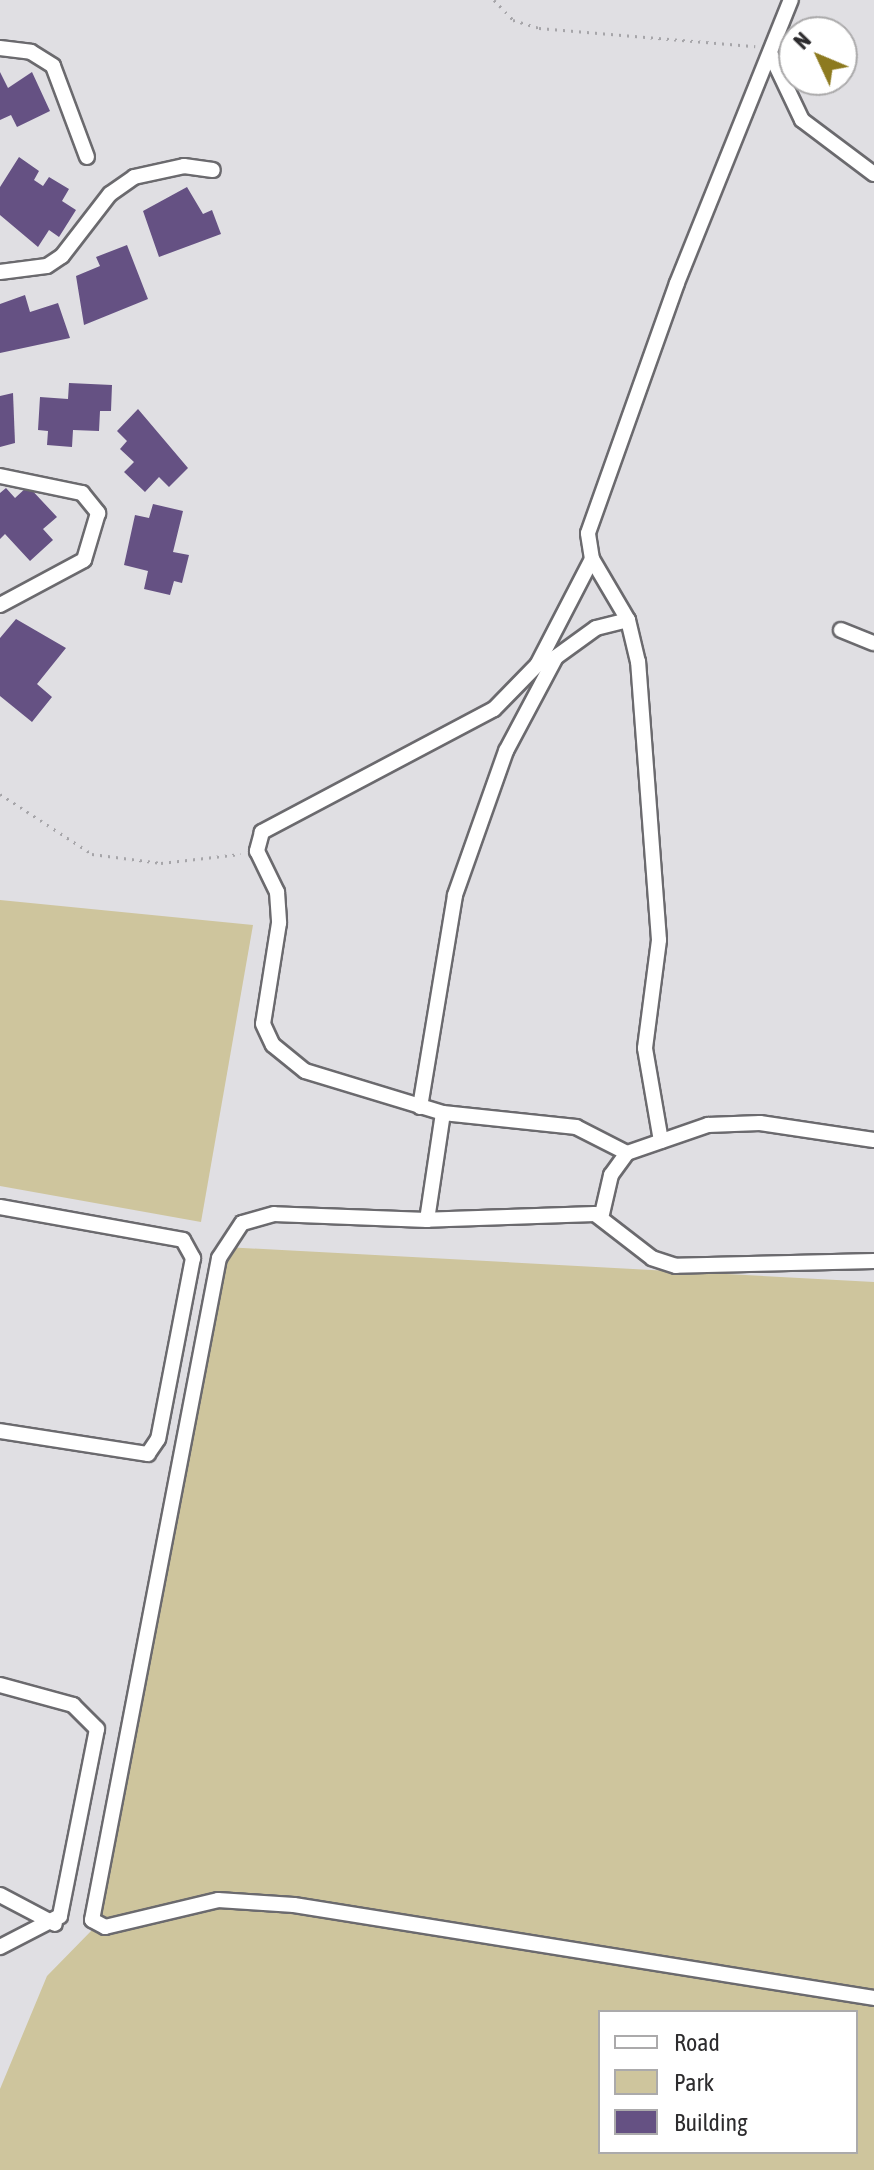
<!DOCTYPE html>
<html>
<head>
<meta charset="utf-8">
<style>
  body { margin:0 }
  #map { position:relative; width:874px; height:2170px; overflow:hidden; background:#e0dfe3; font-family:"Asap Condensed",sans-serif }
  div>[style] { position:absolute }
  .green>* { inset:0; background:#cec59d }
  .building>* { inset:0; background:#655183 }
  .path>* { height:3px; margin-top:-1.5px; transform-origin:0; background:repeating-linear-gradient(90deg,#a6a5a9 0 2px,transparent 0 8px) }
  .roads { filter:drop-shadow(2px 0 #6b6a6e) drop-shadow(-2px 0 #6b6a6e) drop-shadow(0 2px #6b6a6e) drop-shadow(0 -2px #6b6a6e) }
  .minor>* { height:14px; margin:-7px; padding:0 7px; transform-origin:7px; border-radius:7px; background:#fff }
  span { translate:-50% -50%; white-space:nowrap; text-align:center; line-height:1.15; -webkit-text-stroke:8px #fff; paint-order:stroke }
  .legend { position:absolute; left:598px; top:2010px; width:260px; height:144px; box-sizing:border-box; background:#fff; border:2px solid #abaaab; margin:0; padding:10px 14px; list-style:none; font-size:24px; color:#2c2b2d }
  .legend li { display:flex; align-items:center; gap:16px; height:40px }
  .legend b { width:40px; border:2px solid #abaaab }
  .north { position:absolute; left:778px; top:16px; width:80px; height:80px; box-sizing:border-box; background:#fff; border:2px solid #abaaab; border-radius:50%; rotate:314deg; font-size:22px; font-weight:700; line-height:32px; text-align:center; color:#2c2b2d }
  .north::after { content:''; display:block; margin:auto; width:28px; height:36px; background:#8d7a1f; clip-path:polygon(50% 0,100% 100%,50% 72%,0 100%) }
</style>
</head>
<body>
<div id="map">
  <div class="green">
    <i style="clip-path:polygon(0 900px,253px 925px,201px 1222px,0 1186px)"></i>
    <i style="clip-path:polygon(evenodd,225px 1247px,874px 1282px,874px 2170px,0 2170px,0 2089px,47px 1976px,93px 1929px,225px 1247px,600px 2012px,856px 2012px,856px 2152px,600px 2152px,600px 2012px)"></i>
  </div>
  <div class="building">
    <i style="clip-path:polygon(0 72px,8px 88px,32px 72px,50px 111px,17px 127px,11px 115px,0 120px)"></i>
    <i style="clip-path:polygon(19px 157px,39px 171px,34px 180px,43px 186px,49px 177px,69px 189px,62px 201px,76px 210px,59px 237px,49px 230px,38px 247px,0 215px,0 187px)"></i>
    <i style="clip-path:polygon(187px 187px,203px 214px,212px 210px,221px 234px,159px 257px,143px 211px)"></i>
    <i style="clip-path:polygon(127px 245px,148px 299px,84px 325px,76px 276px,100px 266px,96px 257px)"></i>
    <i style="clip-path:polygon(25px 295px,30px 312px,58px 303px,70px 338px,0 353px,0 304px)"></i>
    <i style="clip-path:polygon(69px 383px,112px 385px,111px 411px,100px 411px,99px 431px,73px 430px,72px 447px,47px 445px,48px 431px,38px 430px,40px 397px,68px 399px)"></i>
    <i style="clip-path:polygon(13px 393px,15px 443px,0 447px,0 396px)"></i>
    <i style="clip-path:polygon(138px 409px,188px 468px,169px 487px,159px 477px,145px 492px,124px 472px,134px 462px,120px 449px,127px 441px,117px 431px)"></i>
    <i style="clip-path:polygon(28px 486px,57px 517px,43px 529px,53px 540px,30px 561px,5px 534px,0 539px,0 493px,6px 488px,15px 498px)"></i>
    <i style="clip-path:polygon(153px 504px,183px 511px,173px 552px,189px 555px,182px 583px,174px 581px,170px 595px,144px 589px,148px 571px,124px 565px,135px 515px,149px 518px)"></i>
    <i style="clip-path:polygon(16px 619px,66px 648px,37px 684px,52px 697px,32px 722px,0 696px,0 638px)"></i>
  </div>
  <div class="path">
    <i style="left:494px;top:0;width:28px;rotate:46deg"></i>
    <i style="left:513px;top:20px;width:27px;rotate:17deg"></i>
    <i style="left:539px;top:28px;width:217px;rotate:4.8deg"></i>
    <i style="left:0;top:794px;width:110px;rotate:33.1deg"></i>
    <i style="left:92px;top:854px;width:70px;rotate:7.4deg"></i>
    <i style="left:161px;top:863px;width:80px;rotate:-6.5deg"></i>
  </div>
  <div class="roads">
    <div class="minor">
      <i style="left:0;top:48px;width:31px;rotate:7deg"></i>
      <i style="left:31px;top:52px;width:26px;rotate:32deg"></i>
      <i style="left:53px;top:66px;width:97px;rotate:69.5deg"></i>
      <i style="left:771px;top:55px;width:72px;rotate:64.5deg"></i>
      <i style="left:802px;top:120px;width:90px;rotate:36.9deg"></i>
      <i style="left:0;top:272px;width:47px;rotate:-7.3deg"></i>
      <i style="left:47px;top:266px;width:18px;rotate:-34deg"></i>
      <i style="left:62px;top:256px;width:78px;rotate:-52.3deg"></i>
      <i style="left:110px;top:194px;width:29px;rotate:-35deg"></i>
      <i style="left:134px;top:177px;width:51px;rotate:-12.4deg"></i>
      <i style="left:184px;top:166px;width:29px;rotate:8deg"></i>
      <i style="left:0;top:476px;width:84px;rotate:11.7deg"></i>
      <i style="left:82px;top:493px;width:26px;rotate:51deg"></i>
      <i style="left:98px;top:513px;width:49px;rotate:106.6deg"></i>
      <i style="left:84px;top:560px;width:95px;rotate:151.8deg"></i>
      <i style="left:592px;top:559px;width:119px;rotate:117.4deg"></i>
      <i style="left:537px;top:665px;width:62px;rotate:134.3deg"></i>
      <i style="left:494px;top:709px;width:263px;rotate:152.1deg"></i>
      <i style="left:262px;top:832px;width:20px;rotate:105deg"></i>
      <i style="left:257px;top:851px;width:46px;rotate:64deg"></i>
      <i style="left:277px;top:892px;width:31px;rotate:86deg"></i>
      <i style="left:279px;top:923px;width:102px;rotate:99deg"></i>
      <i style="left:263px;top:1024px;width:23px;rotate:65deg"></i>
      <i style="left:273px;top:1045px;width:41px;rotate:39.1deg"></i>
      <i style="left:305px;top:1071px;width:144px;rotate:16.9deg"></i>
      <i style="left:443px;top:1113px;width:134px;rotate:6deg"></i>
      <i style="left:576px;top:1127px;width:57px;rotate:27deg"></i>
      <i style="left:841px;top:630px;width:35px;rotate:22deg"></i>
      <i style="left:420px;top:1107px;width:215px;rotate:-80.6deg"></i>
      <i style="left:455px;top:895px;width:153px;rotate:-70.5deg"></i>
      <i style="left:506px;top:751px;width:106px;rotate:-62deg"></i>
      <i style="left:556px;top:657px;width:49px;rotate:-35.9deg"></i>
      <i style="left:596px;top:628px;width:33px;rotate:-14deg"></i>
      <i style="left:661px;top:1141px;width:94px;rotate:-99.8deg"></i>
      <i style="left:645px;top:1048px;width:109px;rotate:-82.6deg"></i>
      <i style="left:659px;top:940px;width:279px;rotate:-94.3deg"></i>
      <i style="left:638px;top:662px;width:43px;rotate:-103.4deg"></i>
      <i style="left:628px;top:620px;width:71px;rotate:-120.5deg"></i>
      <i style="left:592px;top:559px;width:26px;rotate:-99deg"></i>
      <i style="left:588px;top:533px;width:265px;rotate:-70.4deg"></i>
      <i style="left:677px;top:283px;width:305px;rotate:-68.1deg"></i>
      <i style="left:0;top:1207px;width:186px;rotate:10.2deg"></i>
      <i style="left:183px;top:1240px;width:21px;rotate:61deg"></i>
      <i style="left:193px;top:1258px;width:184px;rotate:100.9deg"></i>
      <i style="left:158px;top:1439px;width:18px;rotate:124deg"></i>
      <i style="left:148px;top:1454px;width:150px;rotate:-171.2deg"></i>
      <i style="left:602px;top:1214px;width:40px;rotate:-77deg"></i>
      <i style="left:611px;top:1175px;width:27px;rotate:-54deg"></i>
      <i style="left:627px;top:1153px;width:86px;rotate:-19.1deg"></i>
      <i style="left:708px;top:1125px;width:52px;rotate:-2.2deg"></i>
      <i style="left:760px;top:1123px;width:115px;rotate:8.5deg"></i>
      <i style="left:427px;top:1220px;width:108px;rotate:-81.5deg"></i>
      <i style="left:874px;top:1261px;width:198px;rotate:178.6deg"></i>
      <i style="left:676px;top:1266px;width:25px;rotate:-162deg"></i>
      <i style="left:652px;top:1258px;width:72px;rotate:-142.3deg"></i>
      <i style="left:595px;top:1214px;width:168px;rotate:178deg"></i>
      <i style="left:427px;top:1220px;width:153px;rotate:-177.8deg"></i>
      <i style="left:274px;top:1214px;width:33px;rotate:164deg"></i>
      <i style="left:242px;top:1223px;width:42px;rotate:123.3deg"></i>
      <i style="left:219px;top:1258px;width:674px;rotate:100.86deg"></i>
      <i style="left:92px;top:1920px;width:15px;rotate:28deg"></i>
      <i style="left:105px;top:1927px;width:116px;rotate:-13.4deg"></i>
      <i style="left:218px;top:1900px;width:76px;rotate:3.8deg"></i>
      <i style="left:294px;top:1905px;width:587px;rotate:9.11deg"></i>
      <i style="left:0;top:1685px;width:76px;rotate:15.3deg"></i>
      <i style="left:73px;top:1705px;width:34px;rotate:45deg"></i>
      <i style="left:97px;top:1729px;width:191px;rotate:101.2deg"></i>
      <i style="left:60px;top:1916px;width:68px;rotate:152.7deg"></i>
      <i style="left:0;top:1895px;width:62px;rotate:27.8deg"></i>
    </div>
  </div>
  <ul class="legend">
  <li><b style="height:10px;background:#fff"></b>Road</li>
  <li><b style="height:22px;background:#cec59d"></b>Park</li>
  <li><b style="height:22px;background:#655183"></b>Building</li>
  </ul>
  <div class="north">N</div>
</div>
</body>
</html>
